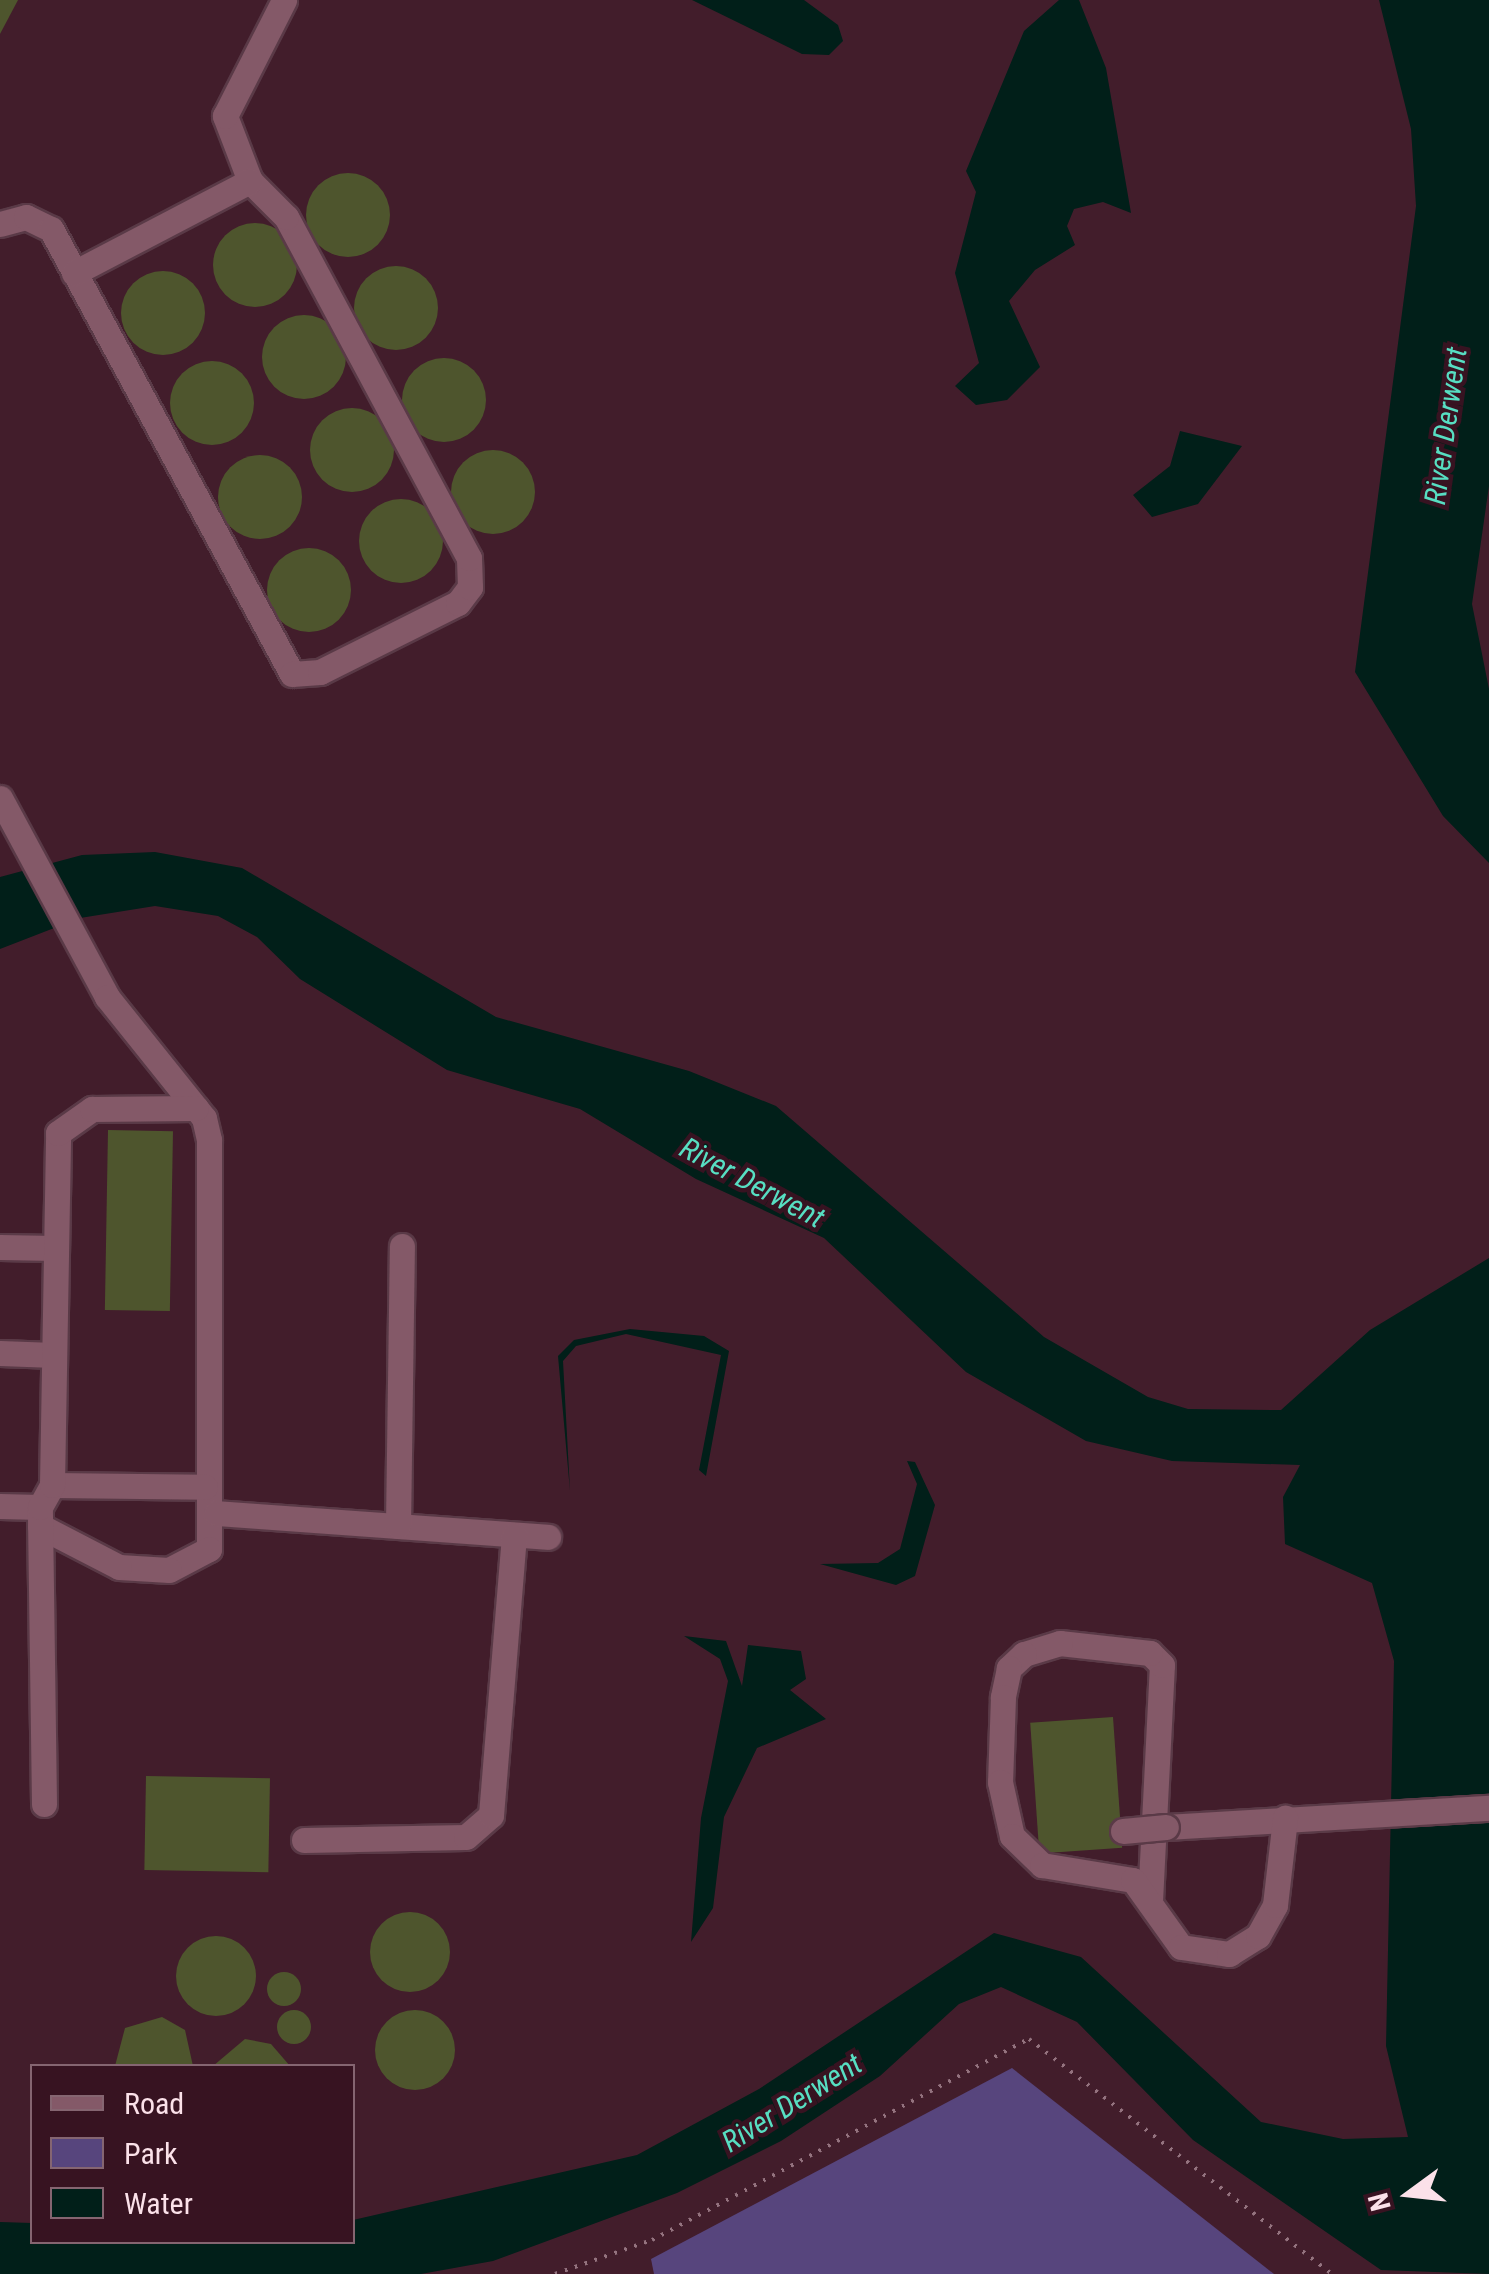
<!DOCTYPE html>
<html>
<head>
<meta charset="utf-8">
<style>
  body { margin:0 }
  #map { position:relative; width:1489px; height:2274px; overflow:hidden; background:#421d2b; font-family:"Roboto Condensed",sans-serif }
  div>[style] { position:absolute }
  .green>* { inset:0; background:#57457d }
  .water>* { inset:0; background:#011f19 }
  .building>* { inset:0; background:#4e552d; transform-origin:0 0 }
  .round { border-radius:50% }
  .path>* { height:4px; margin-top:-2px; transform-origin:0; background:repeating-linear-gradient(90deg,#94737f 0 2.5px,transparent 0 10.5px) }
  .roads { filter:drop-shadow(2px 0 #5a3a47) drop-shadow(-2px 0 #5a3a47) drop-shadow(0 2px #5a3a47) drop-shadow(0 -2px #5a3a47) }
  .minor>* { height:25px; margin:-12.5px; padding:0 12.5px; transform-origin:12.5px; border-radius:12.5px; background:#845968 }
  .bridges { filter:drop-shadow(2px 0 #5a3a47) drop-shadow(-2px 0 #5a3a47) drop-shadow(0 2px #5a3a47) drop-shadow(0 -2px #5a3a47) }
  .minor-bridge>* { height:25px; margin:-12.5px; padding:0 12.5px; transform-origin:12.5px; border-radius:12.5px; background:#845968 }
  span { translate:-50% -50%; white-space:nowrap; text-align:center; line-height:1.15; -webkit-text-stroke:9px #371321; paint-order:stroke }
  .water-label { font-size:30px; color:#57dec2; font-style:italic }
  .legend { position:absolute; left:30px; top:2064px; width:325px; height:180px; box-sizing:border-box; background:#371321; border:2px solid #856571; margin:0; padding:12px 18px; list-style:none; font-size:30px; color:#fbe1e9 }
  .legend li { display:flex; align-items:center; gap:20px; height:50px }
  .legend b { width:50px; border:2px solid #856571 }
  .north { position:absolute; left:1359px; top:2144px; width:100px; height:100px; -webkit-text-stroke:8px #371321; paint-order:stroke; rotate:255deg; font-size:28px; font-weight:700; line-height:40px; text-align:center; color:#fbe1e9 }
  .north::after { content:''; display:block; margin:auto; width:35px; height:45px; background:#fbe1e9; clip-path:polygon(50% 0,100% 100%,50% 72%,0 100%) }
</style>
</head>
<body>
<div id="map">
  <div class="green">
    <i style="clip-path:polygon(1012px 2068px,1274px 2274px,654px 2274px,651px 2259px)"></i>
  </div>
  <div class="water">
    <i style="clip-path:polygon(692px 0,804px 0,838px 25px,843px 41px,829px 55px,802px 54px)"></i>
    <i style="clip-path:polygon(1079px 0,1106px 68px,1131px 213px,1103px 202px,1074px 209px,1067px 226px,1075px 245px,1035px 270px,1009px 301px,1040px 367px,1007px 400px,976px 405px,955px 386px,979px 363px,955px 273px,976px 192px,966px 171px,1024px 31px,1059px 0)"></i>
    <i style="clip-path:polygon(1379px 0,1489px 0,1489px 486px,1472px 604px,1489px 689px,1489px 863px,1443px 816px,1355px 672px,1416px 206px,1411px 129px)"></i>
    <i style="clip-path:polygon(1180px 431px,1242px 446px,1198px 504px,1152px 517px,1133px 495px,1170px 466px)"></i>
    <i style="clip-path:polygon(155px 852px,242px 868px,496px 1017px,689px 1071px,776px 1106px,1044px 1337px,1148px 1397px,1188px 1409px,1281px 1410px,1370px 1330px,1489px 1258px,1489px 2274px,1381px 2270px,1193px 2140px,1077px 2022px,1001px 1987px,959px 2004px,880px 2076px,781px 2141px,677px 2193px,493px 2261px,421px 2274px,0 2274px,0 2222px,32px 2223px,32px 2242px,352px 2242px,353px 2220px,637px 2155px,759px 2089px,994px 1933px,1081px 1957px,1261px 2122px,1343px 2139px,1408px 2137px,1386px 2046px,1394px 1661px,1372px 1583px,1285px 1544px,1283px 1497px,1300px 1465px,1172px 1461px,1086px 1441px,966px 1372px,824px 1238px,696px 1179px,580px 1109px,447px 1070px,300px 979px,257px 937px,218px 916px,155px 906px,80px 918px,0 949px,0 877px,82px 855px)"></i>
    <i style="clip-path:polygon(630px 1329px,704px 1336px,729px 1351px,706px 1476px,699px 1470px,721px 1355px,626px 1334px,576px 1346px,563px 1361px,570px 1491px,558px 1356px,574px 1340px)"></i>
    <i style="clip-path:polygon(907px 1461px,915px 1462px,935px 1505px,915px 1576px,896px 1585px,820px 1564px,878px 1563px,900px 1549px,917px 1484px)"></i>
    <i style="clip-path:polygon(684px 1636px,726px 1641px,742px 1686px,748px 1645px,801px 1651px,806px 1679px,790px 1690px,826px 1719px,757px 1748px,724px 1817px,713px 1908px,691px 1942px,701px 1818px,728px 1681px,720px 1659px)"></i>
  </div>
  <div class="building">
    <i style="clip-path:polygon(0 0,18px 0,0 34px)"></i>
    <i class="round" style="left:306px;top:173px;width:84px;height:84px"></i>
    <i class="round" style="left:213px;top:223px;width:84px;height:84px"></i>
    <i class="round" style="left:354px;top:266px;width:84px;height:84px"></i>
    <i class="round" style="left:121px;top:271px;width:84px;height:84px"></i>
    <i class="round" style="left:262px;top:315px;width:84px;height:84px"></i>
    <i class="round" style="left:402px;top:358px;width:84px;height:84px"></i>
    <i class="round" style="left:170px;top:361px;width:84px;height:84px"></i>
    <i class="round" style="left:310px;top:408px;width:84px;height:84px"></i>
    <i class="round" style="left:451px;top:450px;width:84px;height:84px"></i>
    <i class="round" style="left:218px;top:455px;width:84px;height:84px"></i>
    <i class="round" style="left:359px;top:499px;width:84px;height:84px"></i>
    <i class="round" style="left:267px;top:548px;width:84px;height:84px"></i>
    <i style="left:108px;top:1130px;width:65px;height:180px;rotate:1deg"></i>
    <i style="left:1113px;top:1717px;width:131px;height:83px;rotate:86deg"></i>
    <i style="left:146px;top:1776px;width:124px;height:94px;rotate:1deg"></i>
    <i class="round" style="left:370px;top:1912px;width:80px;height:80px"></i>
    <i class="round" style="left:176px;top:1936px;width:80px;height:80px"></i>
    <i class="round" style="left:267px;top:1972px;width:34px;height:34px"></i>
    <i class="round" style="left:277px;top:2010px;width:34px;height:34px"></i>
    <i class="round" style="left:375px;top:2010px;width:80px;height:80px"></i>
    <i style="clip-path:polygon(162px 2017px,185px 2030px,193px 2066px,115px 2066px,125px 2028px)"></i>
    <i style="clip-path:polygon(245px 2039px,271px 2044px,290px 2066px,213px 2066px)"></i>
  </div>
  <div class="path">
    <i style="left:555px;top:2274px;width:103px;rotate:-19.3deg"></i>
    <i style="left:652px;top:2240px;width:427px;rotate:-28.1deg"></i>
    <i style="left:1029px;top:2039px;width:383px;rotate:37.8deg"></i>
  </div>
  <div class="roads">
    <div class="minor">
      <i style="left:0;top:224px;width:27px;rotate:-15deg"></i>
      <i style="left:26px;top:217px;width:28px;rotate:26deg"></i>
      <i style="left:51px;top:229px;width:506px;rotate:61.56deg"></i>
      <i style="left:292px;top:674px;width:28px;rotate:-4deg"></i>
      <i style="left:320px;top:672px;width:154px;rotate:-26.6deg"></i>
      <i style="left:458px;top:603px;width:20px;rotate:-53deg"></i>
      <i style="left:470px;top:587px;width:29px;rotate:-92deg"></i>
      <i style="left:469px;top:558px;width:387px;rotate:-118.2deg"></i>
      <i style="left:286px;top:217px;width:51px;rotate:-135deg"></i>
      <i style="left:250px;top:181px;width:70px;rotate:-111deg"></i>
      <i style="left:225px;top:116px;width:130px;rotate:-63deg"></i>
      <i style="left:74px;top:273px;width:199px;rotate:-27.6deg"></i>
      <i style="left:0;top:798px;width:226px;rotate:61.7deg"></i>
      <i style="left:107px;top:997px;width:155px;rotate:51.3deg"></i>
      <i style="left:204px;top:1118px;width:23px;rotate:77deg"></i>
      <i style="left:209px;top:1140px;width:409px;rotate:90deg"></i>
      <i style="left:209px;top:1549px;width:45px;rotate:152.3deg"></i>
      <i style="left:169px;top:1570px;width:50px;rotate:-176.6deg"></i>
      <i style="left:119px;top:1567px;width:89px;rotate:-152.6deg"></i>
      <i style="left:0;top:1247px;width:55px;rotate:1deg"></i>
      <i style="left:0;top:1353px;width:54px;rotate:2.1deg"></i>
      <i style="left:52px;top:1485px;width:153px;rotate:0.7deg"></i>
      <i style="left:0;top:1506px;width:40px;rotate:1.4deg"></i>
      <i style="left:216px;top:1513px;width:333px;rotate:4.1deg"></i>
      <i style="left:398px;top:1526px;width:280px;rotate:-89.2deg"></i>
      <i style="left:44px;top:1804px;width:297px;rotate:-90.8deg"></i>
      <i style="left:40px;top:1507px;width:25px;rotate:-61deg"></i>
      <i style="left:52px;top:1485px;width:352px;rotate:-89deg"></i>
      <i style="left:58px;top:1133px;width:42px;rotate:-35.2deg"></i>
      <i style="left:92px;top:1109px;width:104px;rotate:-0.6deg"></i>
      <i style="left:1166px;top:1827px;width:324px;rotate:-3.4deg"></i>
      <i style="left:304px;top:1840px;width:162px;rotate:-1.1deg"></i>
      <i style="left:466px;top:1837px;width:33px;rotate:-41deg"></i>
      <i style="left:491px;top:1815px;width:281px;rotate:-85.3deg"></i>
      <i style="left:1150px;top:1901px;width:236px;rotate:-87.1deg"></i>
      <i style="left:1162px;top:1665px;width:17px;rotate:-135deg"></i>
      <i style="left:1150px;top:1653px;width:91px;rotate:-173.7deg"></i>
      <i style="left:1060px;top:1643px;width:38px;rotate:163deg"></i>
      <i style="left:1024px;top:1654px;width:21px;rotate:137deg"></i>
      <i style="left:1009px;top:1668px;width:30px;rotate:102deg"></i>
      <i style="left:1003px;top:1697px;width:85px;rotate:92deg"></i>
      <i style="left:1000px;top:1782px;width:55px;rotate:77.5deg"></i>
      <i style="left:1012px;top:1836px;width:42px;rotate:44deg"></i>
      <i style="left:1042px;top:1865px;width:92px;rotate:9.4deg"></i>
      <i style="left:1133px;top:1880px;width:82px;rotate:54.4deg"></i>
      <i style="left:1181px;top:1947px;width:49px;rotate:8.3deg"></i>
      <i style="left:1229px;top:1954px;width:34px;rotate:-32deg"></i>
      <i style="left:1258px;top:1936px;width:35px;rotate:-61deg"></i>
      <i style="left:1275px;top:1905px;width:88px;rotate:-83.4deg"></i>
    </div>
  </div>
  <div class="bridges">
    <div class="minor-bridge">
      <i style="left:1123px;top:1831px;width:43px;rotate:-5.3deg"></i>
    </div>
  </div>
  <div class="water-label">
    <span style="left:1446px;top:426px;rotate:-82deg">River Derwent</span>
    <span style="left:752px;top:1183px;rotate:28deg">River Derwent</span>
    <span style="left:792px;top:2103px;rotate:-32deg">River Derwent</span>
  </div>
  <ul class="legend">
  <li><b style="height:12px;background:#845968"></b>Road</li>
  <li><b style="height:28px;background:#57457d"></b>Park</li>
  <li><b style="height:28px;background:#011f19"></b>Water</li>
  </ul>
  <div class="north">N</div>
</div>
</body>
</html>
